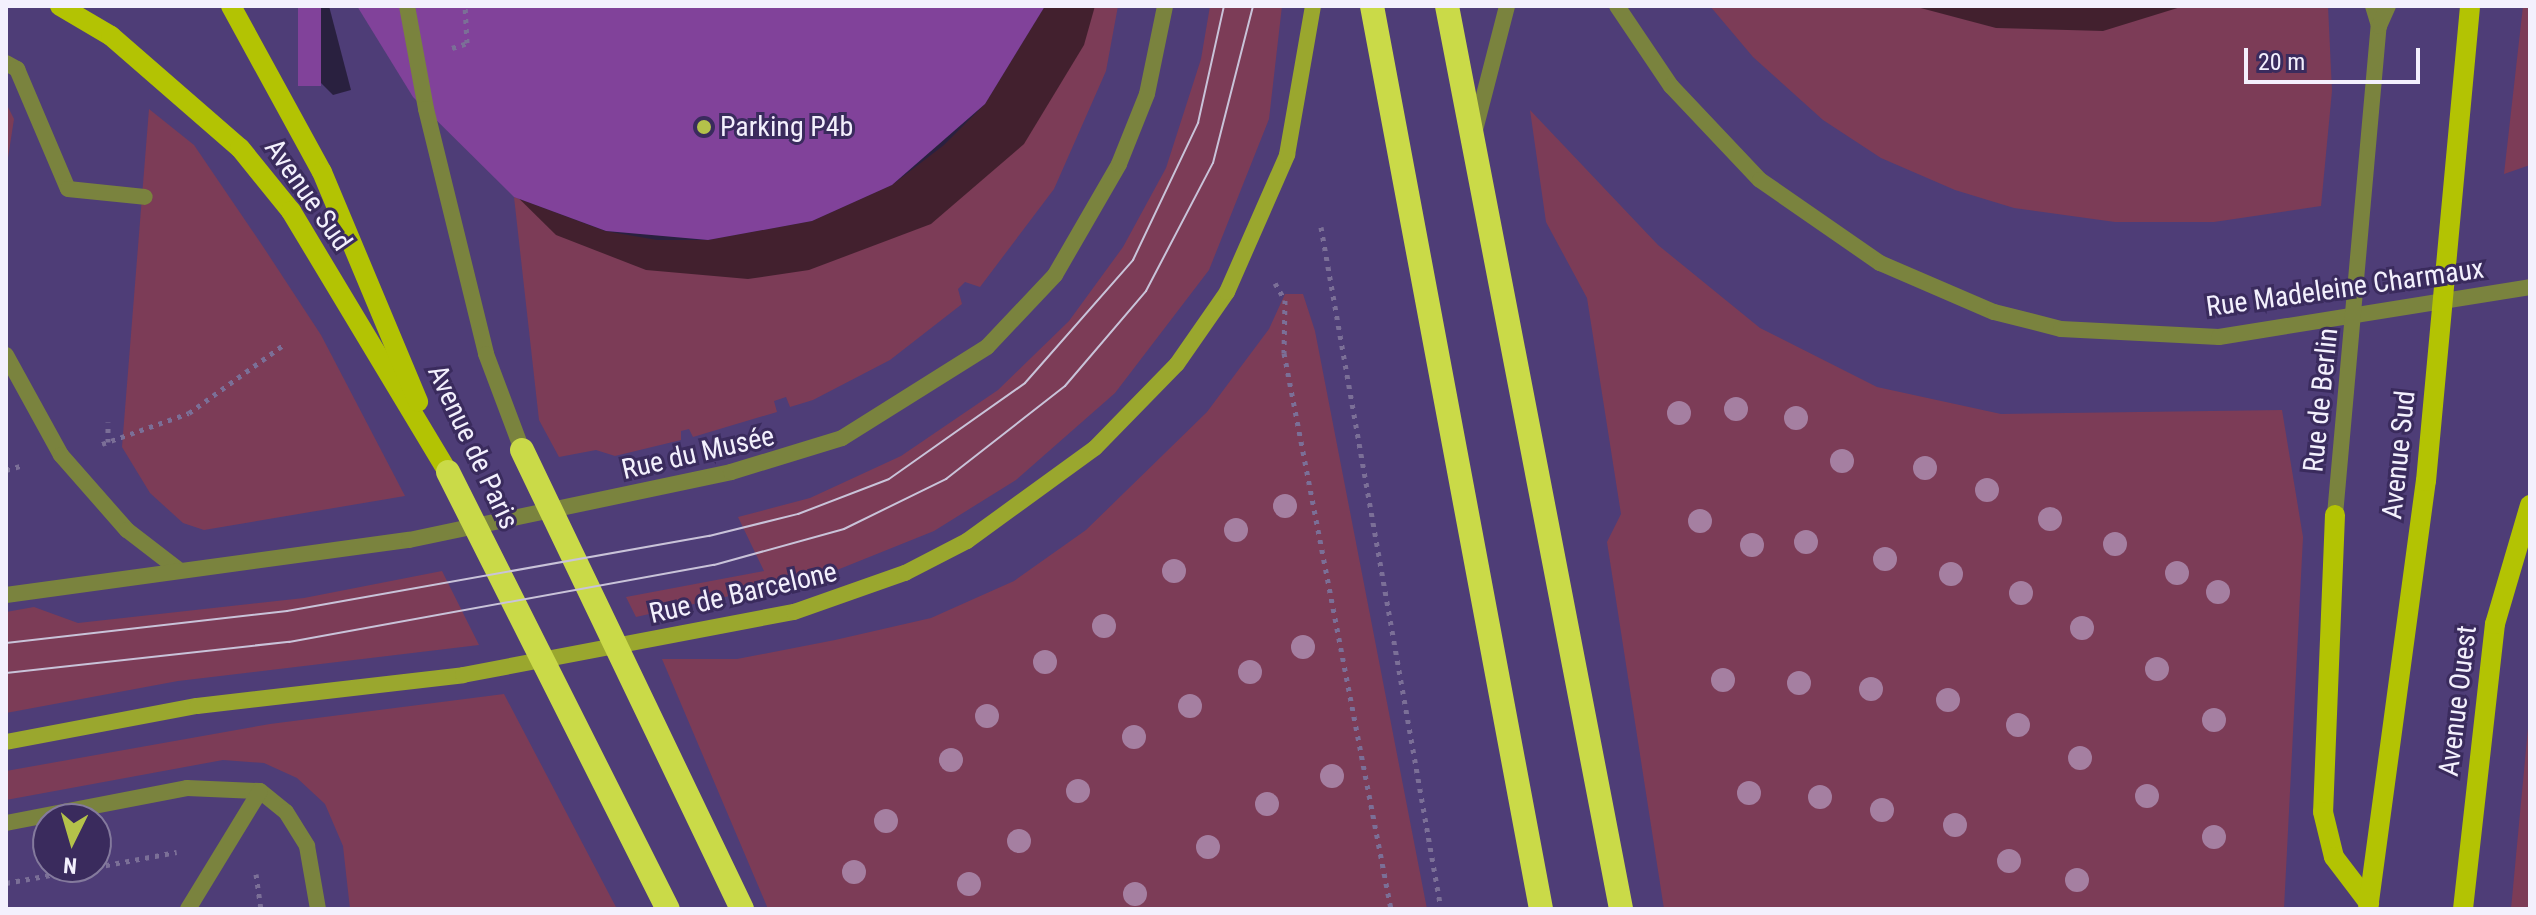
<!DOCTYPE html>
<html>
<head>
<meta charset="utf-8">
<style>
  body { margin:0 }
  #map { position:relative; width:2536px; height:915px; overflow:hidden; background:#453669; font-family:"Roboto Condensed",sans-serif }
  div>[style] { position:absolute }
  .built>* { inset:0; background:#4e3d77 }
  .green>* { inset:0; background:#7c3c57 }
  .shadow>* { inset:0; background:#0007 }
  .building>* { inset:0; background:#81429a; transform-origin:0 0 }
  .path>* { height:5px; margin-top:-2.5px; transform-origin:0; background:repeating-linear-gradient(90deg,#7b6f97 0 4px,transparent 0 10px) }
  .lane>* { height:16px; margin:-8px; padding:0 8px; transform-origin:8px; border-radius:8px; background:#7a833e }
  .street>* { height:16px; margin:-8px; padding:0 8px; transform-origin:8px; border-radius:8px; background:#7a833e }
  .secondary>* { height:16px; margin:-8px; padding:0 8px; transform-origin:8px; border-radius:8px; background:#9aa72e }
  .primary>* { height:20px; margin:-10px; padding:0 10px; transform-origin:10px; border-radius:10px; background:#b3c303 }
  .highway>* { height:24px; margin:-12px; padding:0 12px; transform-origin:12px; border-radius:12px; background:#cada48 }
  .tram>* { height:2px; margin:-1px; padding:0 1px; transform-origin:1px; border-radius:1px; background:#c9c3d9 }
  .trees>* { width:24px; height:24px; margin:-12px; border-radius:50%; background:#a57fa1 }
  .dots>* { width:22px; height:22px; translate:-50% -50%; box-sizing:border-box; border:4px solid #3a2b5d; border-radius:50% }
  span { translate:-50% -50%; white-space:nowrap; text-align:center; line-height:1.15; -webkit-text-stroke:6px #3a2b5d; paint-order:stroke }
  .poi-label { font-size:28px; color:#f3f0fd }
  .left { translate:0 -50%; text-align:left }
  .street-label { font-size:28px; color:#f3f0fd }
  .frame { position:absolute; inset:0; border:8px solid #f3f0fd; pointer-events:none }
  .north { position:absolute; left:32px; top:803px; width:80px; height:80px; box-sizing:border-box; background:#3a2b5d; border:2px solid #847a9d; border-radius:50%; rotate:185deg; font-size:22px; font-weight:700; line-height:32px; text-align:center; color:#f3f0fd }
  .north::after { content:''; display:block; margin:auto; width:28px; height:36px; background:#b4c24a; clip-path:polygon(50% 0,100% 100%,50% 72%,0 100%) }
  .scale { position:absolute; left:2244px; top:48px; width:176px; height:36px; box-sizing:border-box; border:4px solid #f3f0fd; border-top:0; padding-left:10px; font-size:24px; line-height:28px; white-space:nowrap; color:#f3f0fd; -webkit-text-stroke:6px #3a2b5d; paint-order:stroke }
</style>
</head>
<body>
<div id="map">
  <div class="built">
    <i style="clip-path:polygon(evenodd,6px 6px,2530px 6px,2530px 909px,6px 909px,6px 6px,48px 819px,96px 819px,96px 867px,48px 867px,48px 819px)"></i>
  </div>
  <div class="green">
    <i style="clip-path:polygon(1045px 6px,1118px 6px,1106px 71px,1054px 189px,980px 287px,965px 282px,958px 289px,962px 304px,890px 360px,813px 400px,790px 407px,786px 397px,774px 401px,777px 412px,693px 437px,689px 429px,681px 431px,681px 440px,615px 456px,596px 450px,559px 457px,539px 420px,514px 197px,605px 231px,657px 240px,708px 240px,812px 221px,892px 185px,944px 145px,985px 104px)"></i>
    <i style="clip-path:polygon(1210px 6px,1282px 6px,1269px 119px,1209px 270px,1115px 393px,1016px 480px,934px 531px,827px 574px,636px 617px,626px 597px,764px 571px,738px 517px,810px 498px,901px 456px,998px 390px,1069px 321px,1123px 247px,1166px 168px,1201px 59px)"></i>
    <i style="clip-path:polygon(1710px 6px,2328px 6px,2332px 91px,2321px 206px,2214px 222px,2115px 222px,2014px 208px,1955px 190px,1881px 158px,1823px 120px,1753px 57px)"></i>
    <i style="clip-path:polygon(2523px 6px,2530px 6px,2530px 165px,2504px 174px)"></i>
    <i style="clip-path:polygon(6px 103px,14px 119px,6px 171px)"></i>
    <i style="clip-path:polygon(149px 109px,194px 145px,264px 248px,321px 335px,405px 496px,204px 530px,183px 523px,150px 493px,122px 447px)"></i>
    <i style="clip-path:polygon(1530px 110px,1658px 245px,1760px 328px,1877px 387px,2001px 414px,2282px 410px,2303px 537px,2284px 909px,1664px 909px,1607px 542px,1621px 514px,1587px 298px,1546px 222px)"></i>
    <i style="clip-path:polygon(1285px 294px,1303px 294px,1315px 331px,1427px 909px,768px 909px,662px 659px,737px 659px,835px 640px,931px 618px,1014px 581px,1086px 530px,1207px 412px,1269px 329px)"></i>
    <i style="clip-path:polygon(442px 571px,479px 645px,178px 681px,6px 713px,6px 612px,34px 607px,78px 623px,304px 598px)"></i>
    <i style="clip-path:polygon(504px 694px,617px 909px,350px 909px,343px 846px,325px 804px,297px 778px,264px 763px,223px 760px,6px 800px,6px 771px,270px 724px)"></i>
    <i style="clip-path:polygon(2530px 707px,2530px 909px,2511px 909px)"></i>
  </div>
  <div class="shadow">
    <i style="clip-path:polygon(300px 6px,329px 6px,351px 90px,333px 95px,320px 82px)"></i>
    <i style="clip-path:polygon(360px 6px,1095px 6px,1084px 45px,1024px 144px,931px 224px,809px 270px,748px 279px,646px 270px,556px 235px,415px 96px)"></i>
    <i style="clip-path:polygon(1913px 6px,2184px 6px,2103px 31px,1996px 28px)"></i>
  </div>
  <div class="building">
    <i style="left:298px;top:6px;width:23px;height:80px"></i>
    <i style="clip-path:polygon(357px 6px,1045px 6px,985px 104px,892px 185px,812px 221px,708px 240px,606px 231px,514px 197px,413px 97px)"></i>
  </div>
  <div class="path">
    <i style="left:452px;top:48px;width:16px;rotate:-18deg"></i>
    <i style="left:467px;top:43px;width:37px;rotate:-93deg"></i>
    <i style="left:1321px;top:227px;width:692px;rotate:80.02deg"></i>
    <i style="left:1275px;top:283px;width:20px;rotate:60deg"></i>
    <i style="left:1285px;top:300px;width:53px;rotate:91.1deg"></i>
    <i style="left:1284px;top:353px;width:566px;rotate:79.11deg"></i>
    <i style="left:108px;top:442px;width:20px;rotate:-90deg"></i>
    <i style="left:102px;top:444px;width:92px;rotate:-19.6deg"></i>
    <i style="left:189px;top:413px;width:115px;rotate:-35.8deg"></i>
    <i style="left:6px;top:470px;width:18px;rotate:-16deg"></i>
    <i style="left:96px;top:867px;width:82px;rotate:-10.5deg"></i>
    <i style="left:256px;top:874px;width:35px;rotate:82deg"></i>
    <i style="left:6px;top:883px;width:90px;rotate:-10.2deg"></i>
  </div>
  <div class="lane">
    <i style="left:407px;top:6px;width:105px;rotate:79.5deg"></i>
    <i style="left:2373px;top:6px;width:21px;rotate:73deg"></i>
    <i style="left:6px;top:63px;width:13px;rotate:29deg"></i>
    <i style="left:17px;top:69px;width:130px;rotate:67deg"></i>
    <i style="left:68px;top:189px;width:77px;rotate:5.9deg"></i>
  </div>
  <div class="street">
    <i style="left:1617px;top:6px;width:97px;rotate:56deg"></i>
    <i style="left:1671px;top:86px;width:129px;rotate:46.6deg"></i>
    <i style="left:1760px;top:180px;width:146px;rotate:34.7deg"></i>
    <i style="left:1880px;top:263px;width:124px;rotate:23.3deg"></i>
    <i style="left:1994px;top:312px;width:69px;rotate:14.2deg"></i>
    <i style="left:2061px;top:329px;width:158px;rotate:2.9deg"></i>
    <i style="left:2219px;top:337px;width:315px;rotate:-9.1deg"></i>
    <i style="left:426px;top:109px;width:252px;rotate:76.2deg"></i>
    <i style="left:486px;top:354px;width:103px;rotate:69.4deg"></i>
    <i style="left:1475px;top:130px;width:128px;rotate:-75.5deg"></i>
    <i style="left:6px;top:355px;width:114px;rotate:61.2deg"></i>
    <i style="left:61px;top:455px;width:100px;rotate:48.7deg"></i>
    <i style="left:127px;top:530px;width:66px;rotate:37.6deg"></i>
    <i style="left:2335px;top:515px;width:491px;rotate:-84.9deg"></i>
    <i style="left:2379px;top:26px;width:22px;rotate:-66deg"></i>
    <i style="left:6px;top:595px;width:407px;rotate:-7.8deg"></i>
    <i style="left:409px;top:540px;width:329px;rotate:-11.9deg"></i>
    <i style="left:731px;top:472px;width:116px;rotate:-17deg"></i>
    <i style="left:842px;top:438px;width:171px;rotate:-32.1deg"></i>
    <i style="left:987px;top:347px;width:99px;rotate:-46.6deg"></i>
    <i style="left:1055px;top:275px;width:128px;rotate:-60deg"></i>
    <i style="left:1119px;top:164px;width:75px;rotate:-68.2deg"></i>
    <i style="left:1147px;top:94px;width:90px;rotate:-78.4deg"></i>
    <i style="left:6px;top:823px;width:184px;rotate:-10.9deg"></i>
    <i style="left:187px;top:788px;width:73px;rotate:2.4deg"></i>
    <i style="left:260px;top:791px;width:33px;rotate:39deg"></i>
    <i style="left:286px;top:812px;width:40px;rotate:58deg"></i>
    <i style="left:307px;top:846px;width:64px;rotate:80.1deg"></i>
    <i style="left:188px;top:909px;width:138px;rotate:-58.6deg"></i>
  </div>
  <div class="secondary">
    <i style="left:6px;top:742px;width:194px;rotate:-10.7deg"></i>
    <i style="left:197px;top:706px;width:268px;rotate:-6.6deg"></i>
    <i style="left:463px;top:675px;width:337px;rotate:-10.8deg"></i>
    <i style="left:794px;top:612px;width:118px;rotate:-19.4deg"></i>
    <i style="left:905px;top:573px;width:70px;rotate:-27.3deg"></i>
    <i style="left:967px;top:541px;width:158px;rotate:-36deg"></i>
    <i style="left:1095px;top:448px;width:117px;rotate:-45.7deg"></i>
    <i style="left:1177px;top:364px;width:88px;rotate:-55.2deg"></i>
    <i style="left:1227px;top:292px;width:150px;rotate:-66.3deg"></i>
    <i style="left:1287px;top:155px;width:151px;rotate:-80.1deg"></i>
  </div>
  <div class="primary">
    <i style="left:60px;top:6px;width:59px;rotate:30.5deg"></i>
    <i style="left:111px;top:36px;width:171px;rotate:41deg"></i>
    <i style="left:240px;top:148px;width:81px;rotate:51deg"></i>
    <i style="left:291px;top:211px;width:305px;rotate:59deg"></i>
    <i style="left:231px;top:6px;width:189px;rotate:61.3deg"></i>
    <i style="left:322px;top:172px;width:249px;rotate:67.3deg"></i>
    <i style="left:2335px;top:515px;width:297px;rotate:92.3deg"></i>
    <i style="left:2323px;top:812px;width:46px;rotate:76.3deg"></i>
    <i style="left:2334px;top:857px;width:58px;rotate:52.7deg"></i>
    <i style="left:2368px;top:909px;width:432px;rotate:-82.3deg"></i>
    <i style="left:2426px;top:481px;width:477px;rotate:-84.7deg"></i>
    <i style="left:2463px;top:909px;width:287px;rotate:-83.6deg"></i>
    <i style="left:2495px;top:624px;width:124px;rotate:-73.6deg"></i>
  </div>
  <div class="highway">
    <i style="left:1372px;top:6px;width:919px;rotate:79.4deg"></i>
    <i style="left:1447px;top:6px;width:920px;rotate:79.09deg"></i>
    <i style="left:522px;top:450px;width:509px;rotate:64.39deg"></i>
    <i style="left:448px;top:472px;width:489px;rotate:63.3deg"></i>
  </div>
  <div class="tram">
    <i style="left:6px;top:643px;width:283px;rotate:-6.5deg"></i>
    <i style="left:287px;top:611px;width:429px;rotate:-10.1deg"></i>
    <i style="left:709px;top:536px;width:92px;rotate:-13.9deg"></i>
    <i style="left:798px;top:514px;width:97px;rotate:-21deg"></i>
    <i style="left:889px;top:479px;width:166px;rotate:-35.2deg"></i>
    <i style="left:1025px;top:383px;width:164px;rotate:-48.7deg"></i>
    <i style="left:1133px;top:260px;width:152px;rotate:-64.6deg"></i>
    <i style="left:1198px;top:123px;width:120px;rotate:-77.5deg"></i>
    <i style="left:6px;top:673px;width:285px;rotate:-6.3deg"></i>
    <i style="left:289px;top:642px;width:432px;rotate:-10.3deg"></i>
    <i style="left:714px;top:565px;width:135px;rotate:-15.5deg"></i>
    <i style="left:844px;top:529px;width:114px;rotate:-26.1deg"></i>
    <i style="left:946px;top:479px;width:151px;rotate:-38deg"></i>
    <i style="left:1065px;top:386px;width:125px;rotate:-49.5deg"></i>
    <i style="left:1146px;top:291px;width:144px;rotate:-62.4deg"></i>
    <i style="left:1213px;top:163px;width:162px;rotate:-75.7deg"></i>
  </div>
  <div class="trees">
    <i style="left:1736px;top:409px"></i>
    <i style="left:1679px;top:413px"></i>
    <i style="left:1796px;top:418px"></i>
    <i style="left:1842px;top:461px"></i>
    <i style="left:1925px;top:468px"></i>
    <i style="left:1987px;top:490px"></i>
    <i style="left:1285px;top:506px"></i>
    <i style="left:2050px;top:519px"></i>
    <i style="left:1700px;top:521px"></i>
    <i style="left:1236px;top:530px"></i>
    <i style="left:1806px;top:542px"></i>
    <i style="left:2115px;top:544px"></i>
    <i style="left:1752px;top:545px"></i>
    <i style="left:1885px;top:559px"></i>
    <i style="left:1174px;top:571px"></i>
    <i style="left:2177px;top:573px"></i>
    <i style="left:1951px;top:574px"></i>
    <i style="left:2218px;top:592px"></i>
    <i style="left:2021px;top:593px"></i>
    <i style="left:1104px;top:626px"></i>
    <i style="left:2082px;top:628px"></i>
    <i style="left:1303px;top:647px"></i>
    <i style="left:1045px;top:662px"></i>
    <i style="left:2157px;top:669px"></i>
    <i style="left:1250px;top:672px"></i>
    <i style="left:1723px;top:680px"></i>
    <i style="left:1799px;top:683px"></i>
    <i style="left:1871px;top:689px"></i>
    <i style="left:1948px;top:700px"></i>
    <i style="left:1190px;top:706px"></i>
    <i style="left:987px;top:716px"></i>
    <i style="left:2214px;top:720px"></i>
    <i style="left:2018px;top:725px"></i>
    <i style="left:1134px;top:737px"></i>
    <i style="left:2080px;top:758px"></i>
    <i style="left:951px;top:760px"></i>
    <i style="left:1332px;top:776px"></i>
    <i style="left:1078px;top:791px"></i>
    <i style="left:1749px;top:793px"></i>
    <i style="left:2147px;top:796px"></i>
    <i style="left:1820px;top:797px"></i>
    <i style="left:1267px;top:804px"></i>
    <i style="left:1882px;top:810px"></i>
    <i style="left:886px;top:821px"></i>
    <i style="left:1955px;top:825px"></i>
    <i style="left:2214px;top:837px"></i>
    <i style="left:1019px;top:841px"></i>
    <i style="left:1208px;top:847px"></i>
    <i style="left:2009px;top:861px"></i>
    <i style="left:854px;top:872px"></i>
    <i style="left:2077px;top:880px"></i>
    <i style="left:969px;top:884px"></i>
    <i style="left:1135px;top:894px"></i>
  </div>
  <div class="dots">
    <i style="left:704px;top:127px;background:#b4c24a"></i>
  </div>
  <div class="poi-label">
    <span class="left" style="left:720px;top:127px">Parking P4b</span>
  </div>
  <div class="street-label">
    <span style="left:308px;top:195px;rotate:55deg">Avenue Sud</span>
    <span style="left:2345px;top:288px;rotate:-8deg">Rue Madeleine Charmaux</span>
    <span style="left:2321px;top:400px;rotate:-84deg">Rue de Berlin</span>
    <span style="left:473px;top:447px;rotate:65deg">Avenue de Paris</span>
    <span style="left:698px;top:453px;rotate:-13deg">Rue du Musée</span>
    <span style="left:2399px;top:455px;rotate:-84deg">Avenue Sud</span>
    <span style="left:743px;top:593px;rotate:-13deg">Rue de Barcelone</span>
    <span style="left:2458px;top:701px;rotate:-83deg">Avenue Ouest</span>
  </div>
  <div class="frame"></div>
  <div class="north">N</div>
  <div class="scale">20 m</div>
</div>
</body>
</html>
